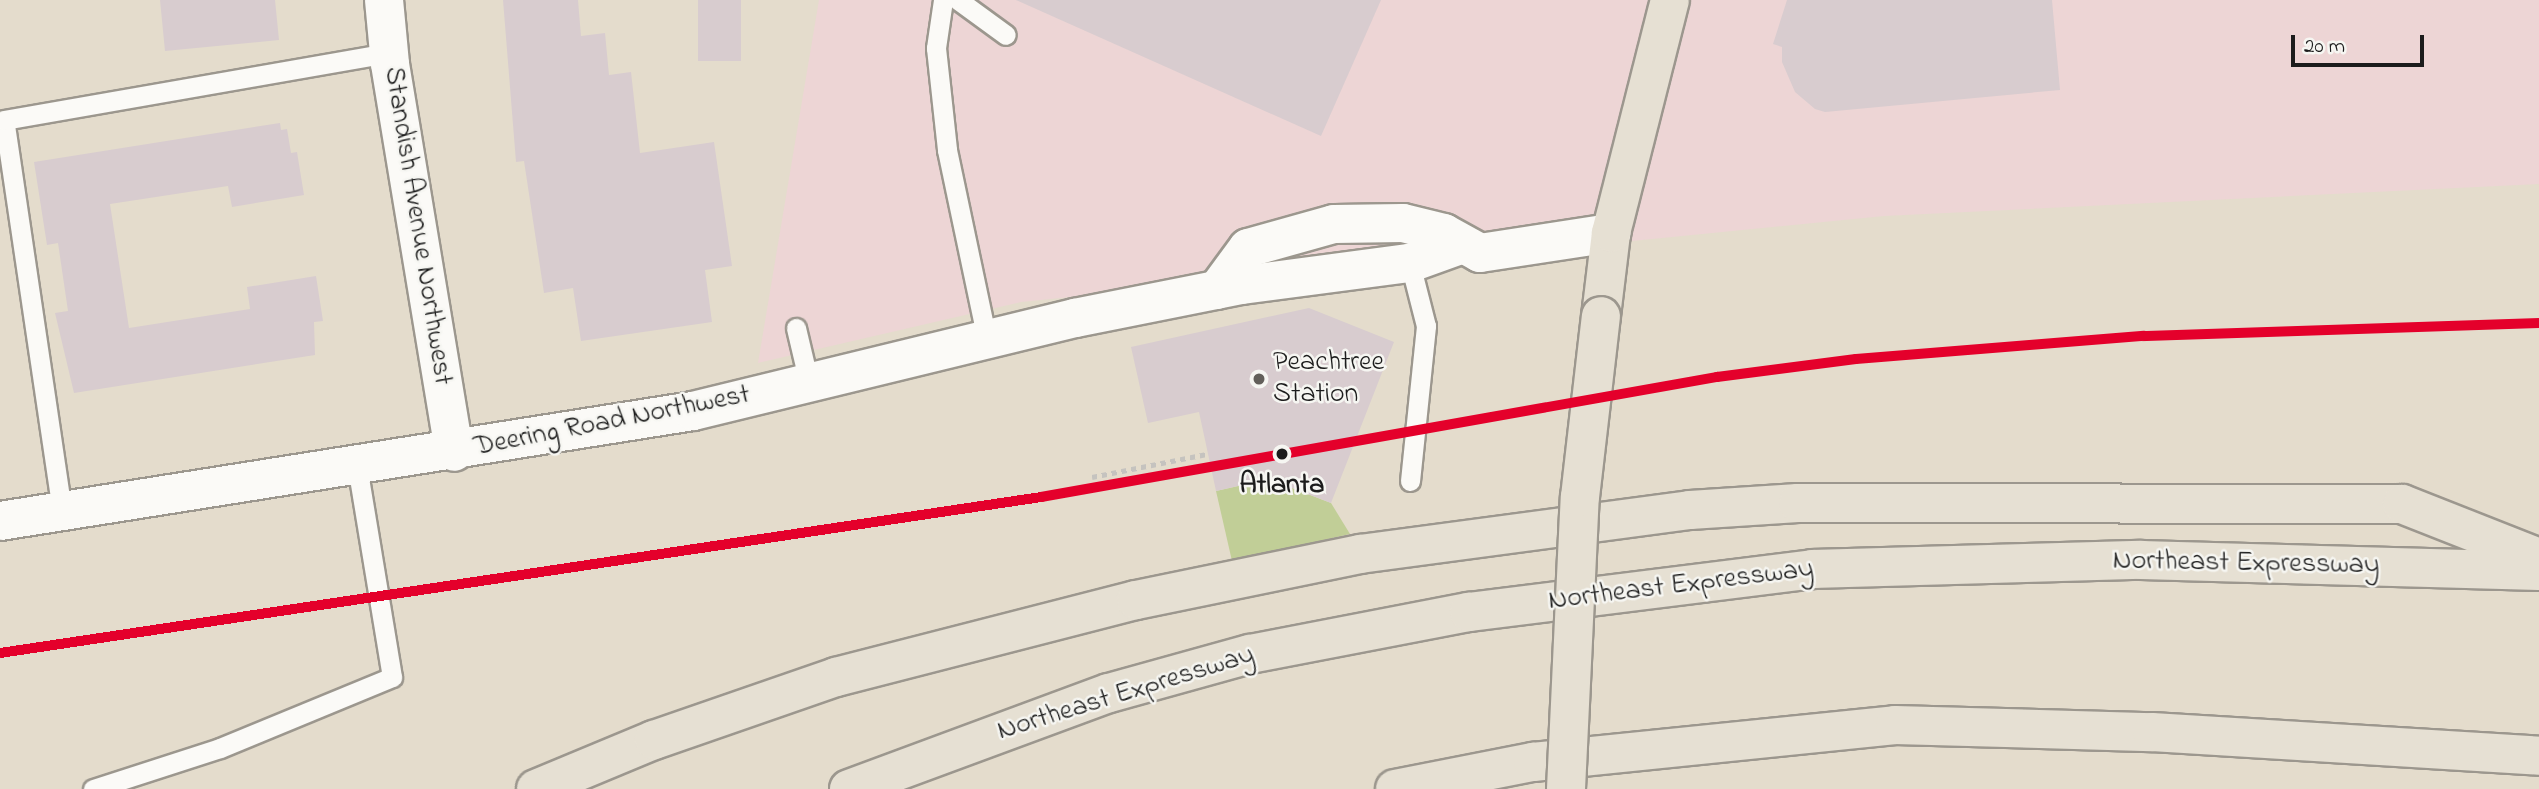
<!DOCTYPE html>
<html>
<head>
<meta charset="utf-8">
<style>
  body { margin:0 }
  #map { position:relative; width:2539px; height:789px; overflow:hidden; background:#e4dccc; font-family:"Indie Flower",sans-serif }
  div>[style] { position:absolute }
  .built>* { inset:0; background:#edd5d5 }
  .green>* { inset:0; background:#c1ce97 }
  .building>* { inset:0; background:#d8cccf; transform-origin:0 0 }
  .path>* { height:4.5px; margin-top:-2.25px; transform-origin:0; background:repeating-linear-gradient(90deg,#c5c3bf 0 5px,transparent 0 10px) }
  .roads { filter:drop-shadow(2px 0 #9c978e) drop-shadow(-2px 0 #9c978e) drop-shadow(0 2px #9c978e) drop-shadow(0 -2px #9c978e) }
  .service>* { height:19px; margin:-9.5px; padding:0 9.5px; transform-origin:9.5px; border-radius:9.5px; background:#fbfaf7 }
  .minor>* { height:38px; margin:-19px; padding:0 19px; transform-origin:19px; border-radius:19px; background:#fbfaf7 }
  .trunk>* { height:38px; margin:-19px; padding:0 19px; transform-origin:19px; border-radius:19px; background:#e6e0d3 }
  .motorway>* { height:38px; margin:-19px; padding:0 19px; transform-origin:19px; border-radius:19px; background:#e6e0d3 }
  .bridges { filter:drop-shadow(2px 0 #9c978e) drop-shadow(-2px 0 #9c978e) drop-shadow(0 2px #9c978e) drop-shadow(0 -2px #9c978e) }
  .primary-bridge>* { height:38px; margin:-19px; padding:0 19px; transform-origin:19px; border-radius:19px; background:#e6e0d3 }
  .rail-1>* { height:10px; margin:-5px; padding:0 5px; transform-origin:5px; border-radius:5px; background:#e4002b }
  .dots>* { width:19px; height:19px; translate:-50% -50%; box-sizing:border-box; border:4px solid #f6f6f2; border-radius:50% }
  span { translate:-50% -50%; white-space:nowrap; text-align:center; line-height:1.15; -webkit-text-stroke:5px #f6f6f2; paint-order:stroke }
  .street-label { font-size:28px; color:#1c1c1c }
  .poi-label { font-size:28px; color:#1c1c1c }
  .left { translate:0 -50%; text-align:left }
  .stop-label { font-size:28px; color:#1c1c1c; font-weight:700 }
  .scale { position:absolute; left:2291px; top:35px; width:133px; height:32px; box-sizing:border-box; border:4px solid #1c1c1c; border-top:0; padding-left:9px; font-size:21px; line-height:24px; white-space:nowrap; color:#1c1c1c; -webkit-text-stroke:5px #f6f6f2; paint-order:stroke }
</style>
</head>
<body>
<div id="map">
  <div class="built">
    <i style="clip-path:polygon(819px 0,2539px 0,2539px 184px,1884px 216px,1410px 263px,1021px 302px,758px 363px)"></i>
  </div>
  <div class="green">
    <i style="clip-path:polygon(1269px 479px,1331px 503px,1350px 534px,1232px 561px,1216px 491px)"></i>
  </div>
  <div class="building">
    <i style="clip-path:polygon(160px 0,275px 0,279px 40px,165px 51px)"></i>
    <i style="clip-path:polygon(503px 0,578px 0,581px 36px,605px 33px,609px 75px,631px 72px,640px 153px,714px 142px,732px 266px,705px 270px,712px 322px,581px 341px,573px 288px,544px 293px,524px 161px,516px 162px)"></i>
    <i style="left:698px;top:0;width:43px;height:61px"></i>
    <i style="clip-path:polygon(1016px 0,1381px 0,1321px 136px)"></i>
    <i style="clip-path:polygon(1787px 0,2052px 0,2060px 90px,1825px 112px,1815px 109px,1795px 92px,1782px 62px,1782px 47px,1773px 44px)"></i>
    <i style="clip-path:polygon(280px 123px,281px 130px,287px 129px,291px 153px,297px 152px,304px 195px,232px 207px,228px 186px,110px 204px,129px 328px,250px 309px,247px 287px,316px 276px,323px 321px,314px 322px,315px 355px,74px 393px,55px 313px,68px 311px,58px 243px,47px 245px,34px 162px)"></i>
    <i style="clip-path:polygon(1309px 308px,1394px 342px,1331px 503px,1269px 479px,1216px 491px,1199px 412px,1148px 423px,1131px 347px)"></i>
  </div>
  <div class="path">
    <i style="left:1092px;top:477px;width:117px;rotate:-11.3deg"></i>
  </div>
  <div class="roads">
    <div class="service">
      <i style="left:943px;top:0;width:49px;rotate:98.3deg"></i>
      <i style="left:936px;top:48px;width:103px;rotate:83.8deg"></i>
      <i style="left:947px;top:150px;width:193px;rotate:78.1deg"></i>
      <i style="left:958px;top:0;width:59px;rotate:36.1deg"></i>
      <i style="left:796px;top:328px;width:57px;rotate:76.7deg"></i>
      <i style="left:1410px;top:481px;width:156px;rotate:-84.1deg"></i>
      <i style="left:1426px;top:326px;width:65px;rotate:-104.3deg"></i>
      <i style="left:62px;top:511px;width:395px;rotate:-98.4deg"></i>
      <i style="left:4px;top:120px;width:391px;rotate:-9.9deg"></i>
      <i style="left:93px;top:789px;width:133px;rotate:-17.9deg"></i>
      <i style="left:220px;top:748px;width:186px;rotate:-22.4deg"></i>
      <i style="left:392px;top:677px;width:214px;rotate:-99.4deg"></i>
    </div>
    <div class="minor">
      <i style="left:384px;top:0;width:64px;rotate:84.6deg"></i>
      <i style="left:390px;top:64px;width:393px;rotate:80.6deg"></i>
      <i style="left:1217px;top:290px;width:52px;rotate:-53.6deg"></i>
      <i style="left:1248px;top:248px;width:89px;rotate:-15.6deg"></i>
      <i style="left:1334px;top:224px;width:69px;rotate:-0.8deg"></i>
      <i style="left:1403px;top:223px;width:42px;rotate:13.7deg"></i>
      <i style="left:1444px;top:233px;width:41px;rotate:29.1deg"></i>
      <i style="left:1480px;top:253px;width:133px;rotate:-8.7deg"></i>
      <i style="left:0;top:521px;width:702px;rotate:-9.02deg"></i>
      <i style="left:693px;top:411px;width:393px;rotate:-13.7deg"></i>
      <i style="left:1075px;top:318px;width:170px;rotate:-11.2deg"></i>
      <i style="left:1242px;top:285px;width:169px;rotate:-7.5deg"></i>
      <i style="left:1410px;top:263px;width:56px;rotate:-19.7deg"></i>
    </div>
    <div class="trunk">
      <i style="left:1601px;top:316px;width:84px;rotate:-83.1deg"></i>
      <i style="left:1611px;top:233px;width:240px;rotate:-75.8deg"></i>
    </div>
    <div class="motorway">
      <i style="left:536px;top:789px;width:128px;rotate:-22.6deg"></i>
      <i style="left:654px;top:740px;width:193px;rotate:-19.1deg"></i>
      <i style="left:836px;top:677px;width:310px;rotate:-14.4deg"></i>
      <i style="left:1136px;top:600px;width:229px;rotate:-11.6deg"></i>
      <i style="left:1360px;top:554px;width:333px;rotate:-7.6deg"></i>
      <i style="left:1690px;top:510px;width:108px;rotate:-3.7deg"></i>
      <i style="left:1798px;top:503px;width:604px;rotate:0.09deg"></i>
      <i style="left:2402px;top:504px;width:147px;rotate:21.5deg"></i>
      <i style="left:849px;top:789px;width:277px;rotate:-20.3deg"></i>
      <i style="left:1109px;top:693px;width:146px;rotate:-15.5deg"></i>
      <i style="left:1250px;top:654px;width:223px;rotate:-10.9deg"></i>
      <i style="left:1469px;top:612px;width:346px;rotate:-7.1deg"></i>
      <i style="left:1812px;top:569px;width:329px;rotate:-1.6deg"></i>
      <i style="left:2141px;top:560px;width:398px;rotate:1.6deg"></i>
      <i style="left:1395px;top:789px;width:141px;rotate:-11.1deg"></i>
      <i style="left:1533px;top:762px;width:364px;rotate:-5.8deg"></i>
      <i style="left:1895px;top:725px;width:257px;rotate:1.6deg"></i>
      <i style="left:2152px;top:732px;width:388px;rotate:3.5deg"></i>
    </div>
  </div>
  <div class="bridges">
    <div class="primary-bridge">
      <i style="left:1566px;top:789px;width:292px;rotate:-87.3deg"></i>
      <i style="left:1580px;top:497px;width:182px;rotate:-83.4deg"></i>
    </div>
  </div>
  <div class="rail-1">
    <i style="left:0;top:653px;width:1053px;rotate:-8.52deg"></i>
    <i style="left:1041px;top:497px;width:687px;rotate:-10.07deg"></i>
    <i style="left:1717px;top:377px;width:140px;rotate:-7.4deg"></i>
    <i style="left:1856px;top:359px;width:289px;rotate:-4.6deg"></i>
    <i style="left:2144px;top:336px;width:395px;rotate:-1.9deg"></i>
  </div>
  <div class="dots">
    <i style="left:1259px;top:379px;background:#625f5a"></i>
    <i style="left:1282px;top:454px;background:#1c1c1c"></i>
  </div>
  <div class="street-label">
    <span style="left:417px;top:226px;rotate:81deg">Standish Avenue Northwest</span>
    <span style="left:612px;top:422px;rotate:-11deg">Deering Road Northwest</span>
    <span style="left:2246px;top:564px;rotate:1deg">Northeast Expressway</span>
    <span style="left:1681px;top:586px;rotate:-7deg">Northeast Expressway</span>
    <span style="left:1126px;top:694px;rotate:-17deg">Northeast Expressway</span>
  </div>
  <div class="poi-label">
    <span class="left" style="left:1273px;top:379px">Peachtree<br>Station</span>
  </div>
  <div class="stop-label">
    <span style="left:1282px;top:486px">Atlanta</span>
  </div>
  <div class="scale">20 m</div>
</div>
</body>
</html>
